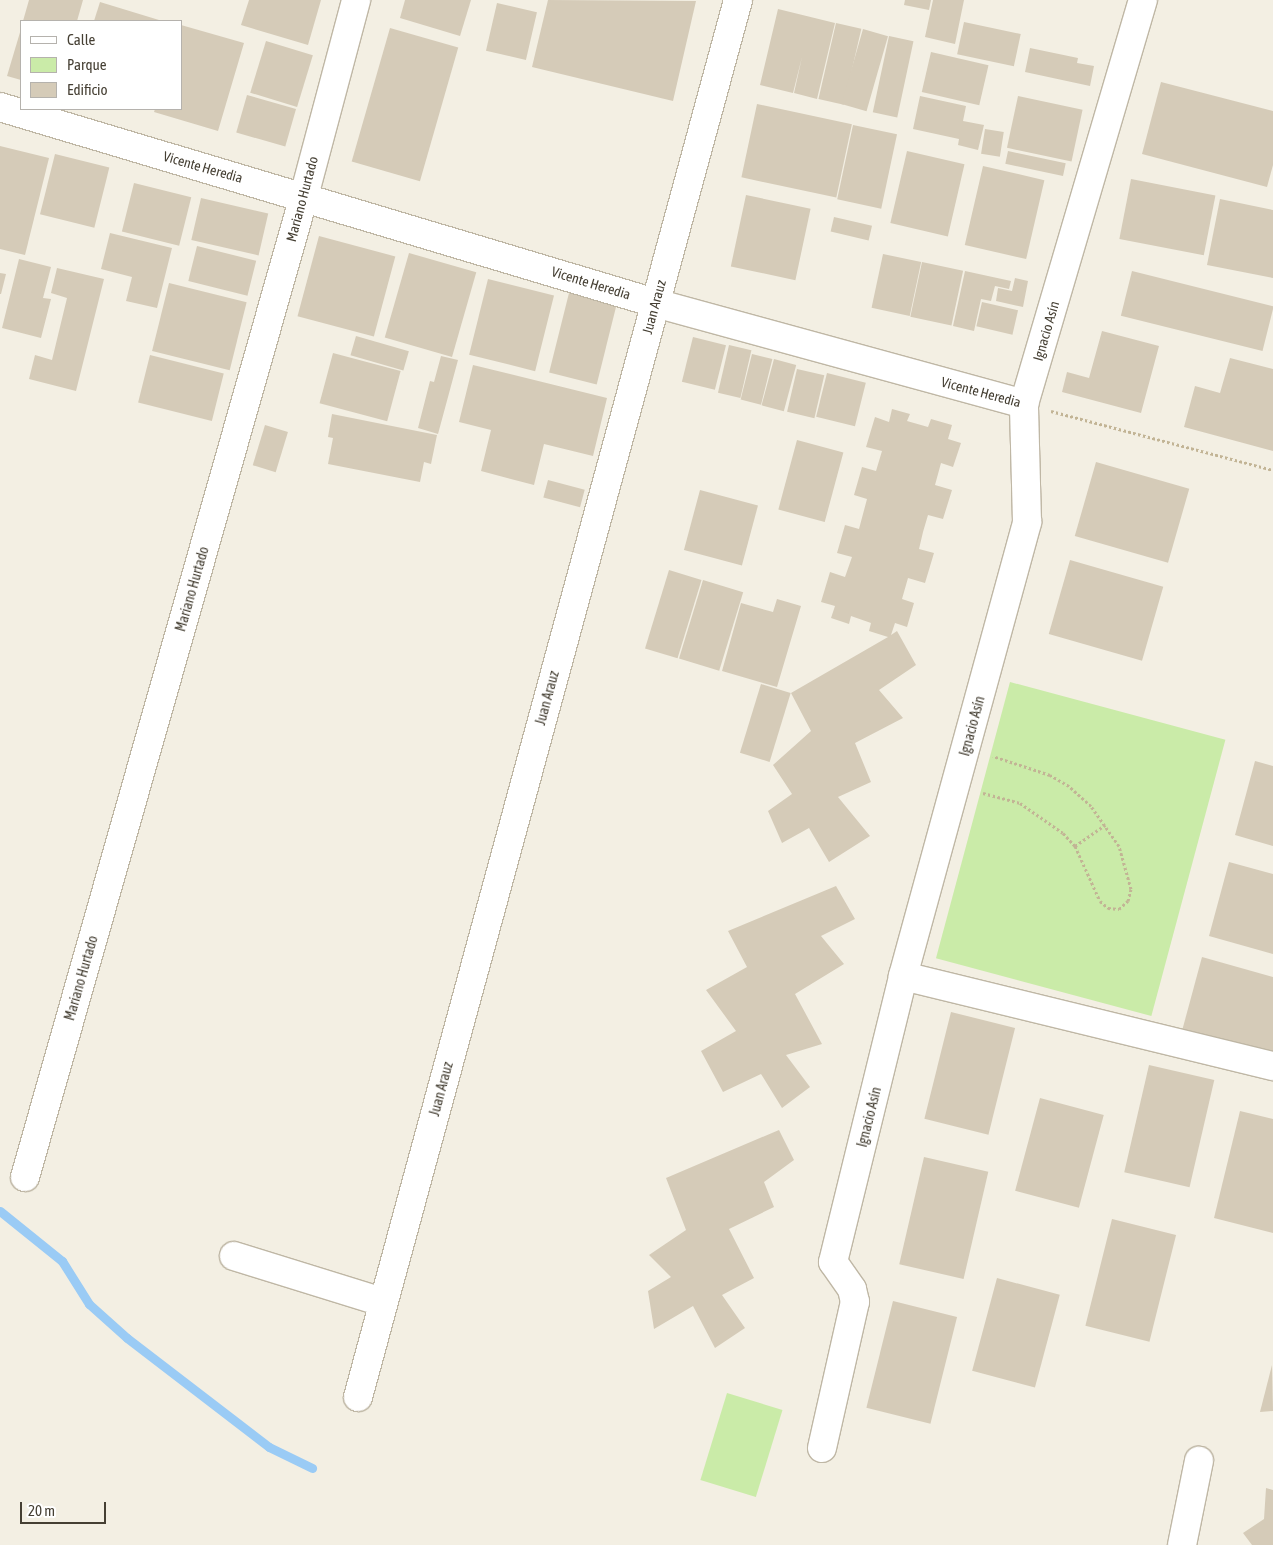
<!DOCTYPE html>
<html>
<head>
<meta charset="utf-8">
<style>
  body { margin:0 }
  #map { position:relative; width:1273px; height:1545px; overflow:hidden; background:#f3efe3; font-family:"Asap Condensed",sans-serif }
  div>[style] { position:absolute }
  .green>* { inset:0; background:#caeba8; transform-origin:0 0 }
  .stream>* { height:9px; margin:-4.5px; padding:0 4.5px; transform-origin:4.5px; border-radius:4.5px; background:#9acbf5 }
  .building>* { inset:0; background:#d5cbb8; transform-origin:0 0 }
  .path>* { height:3px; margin-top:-1.5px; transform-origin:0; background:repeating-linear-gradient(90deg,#c2b495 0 2.5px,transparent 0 5px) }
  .roads { filter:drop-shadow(1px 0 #bfb7a5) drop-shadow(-1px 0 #bfb7a5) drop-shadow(0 1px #bfb7a5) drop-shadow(0 -1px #bfb7a5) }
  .minor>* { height:28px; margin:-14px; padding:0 14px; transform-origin:14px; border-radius:14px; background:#fff }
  span { translate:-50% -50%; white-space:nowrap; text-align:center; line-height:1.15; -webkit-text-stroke:4px #fff; paint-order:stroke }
  .street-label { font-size:14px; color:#453f33 }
  .legend { position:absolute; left:20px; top:20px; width:162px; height:90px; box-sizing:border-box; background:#fff; border:1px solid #b5b2ad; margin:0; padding:6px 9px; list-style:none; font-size:15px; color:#453f33 }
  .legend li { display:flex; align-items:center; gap:10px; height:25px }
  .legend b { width:25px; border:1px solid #b5b2ad }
  .scale { position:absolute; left:20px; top:1502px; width:86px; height:22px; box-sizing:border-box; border:2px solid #453f33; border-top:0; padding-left:6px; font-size:15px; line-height:18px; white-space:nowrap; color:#453f33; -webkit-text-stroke:4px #fff; paint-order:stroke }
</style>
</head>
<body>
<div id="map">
  <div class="green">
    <i style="left:1010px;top:682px;width:223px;height:286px;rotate:15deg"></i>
    <i style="left:727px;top:1393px;width:58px;height:91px;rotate:17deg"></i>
  </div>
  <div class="stream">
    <i style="left:0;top:1211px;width:80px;rotate:38.9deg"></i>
    <i style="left:62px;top:1261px;width:51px;rotate:57.9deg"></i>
    <i style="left:89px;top:1304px;width:51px;rotate:41.8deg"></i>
    <i style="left:127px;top:1338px;width:179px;rotate:37.5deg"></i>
    <i style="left:269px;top:1447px;width:48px;rotate:26deg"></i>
  </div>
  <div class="building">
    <i style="clip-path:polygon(29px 0,83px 0,77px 21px,23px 21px)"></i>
    <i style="clip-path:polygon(249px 0,321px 0,308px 45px,241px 25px)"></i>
    <i style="clip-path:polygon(405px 0,471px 0,460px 36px,400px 18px)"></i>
    <i style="clip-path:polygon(548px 0,696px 1px,673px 101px,532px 67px)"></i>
    <i style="clip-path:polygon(905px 0,931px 0,929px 10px,904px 5px)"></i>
    <i style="clip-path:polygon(933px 0,964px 0,955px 44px,925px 37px)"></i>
    <i style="clip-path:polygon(100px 2px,159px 20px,159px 21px,94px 21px)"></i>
    <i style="left:497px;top:3px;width:41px;height:49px;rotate:13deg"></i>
    <i style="clip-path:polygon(778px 9px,835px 23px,817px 99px,794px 93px,802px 57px,793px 93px,760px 85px)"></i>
    <i style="left:964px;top:22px;width:58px;height:33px;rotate:12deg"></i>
    <i style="left:836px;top:23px;width:26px;height:78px;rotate:13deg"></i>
    <i style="clip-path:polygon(181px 25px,244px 43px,218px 131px,154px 112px,155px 109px,181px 109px)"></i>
    <i style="left:390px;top:28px;width:71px;height:139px;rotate:16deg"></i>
    <i style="clip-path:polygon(21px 29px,21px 80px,7px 76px)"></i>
    <i style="left:863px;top:29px;width:26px;height:78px;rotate:16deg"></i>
    <i style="left:889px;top:36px;width:25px;height:78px;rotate:12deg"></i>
    <i style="left:266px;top:41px;width:49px;height:54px;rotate:17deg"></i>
    <i style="clip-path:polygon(1030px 48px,1078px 58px,1077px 63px,1094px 66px,1090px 86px,1025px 72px)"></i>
    <i style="left:931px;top:52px;width:59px;height:41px;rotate:13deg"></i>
    <i style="clip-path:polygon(1161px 82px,1273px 111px,1273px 165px,1267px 187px,1142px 154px)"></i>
    <i style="left:247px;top:95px;width:51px;height:39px;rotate:16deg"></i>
    <i style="clip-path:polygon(920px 96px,966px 106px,963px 121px,984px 125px,978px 150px,958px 145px,959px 139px,913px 129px)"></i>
    <i style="left:1018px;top:96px;width:66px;height:53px;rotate:12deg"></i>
    <i style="left:757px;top:104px;width:97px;height:75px;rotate:12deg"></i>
    <i style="left:853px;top:125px;width:45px;height:76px;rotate:12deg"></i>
    <i style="left:985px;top:129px;width:19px;height:25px;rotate:9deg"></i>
    <i style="clip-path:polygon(0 146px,49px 158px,25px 255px,0 249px)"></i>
    <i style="left:907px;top:151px;width:59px;height:74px;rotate:13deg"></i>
    <i style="left:1008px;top:151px;width:59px;height:13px;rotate:12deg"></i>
    <i style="left:55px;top:154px;width:56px;height:62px;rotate:14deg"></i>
    <i style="left:983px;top:166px;width:63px;height:81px;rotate:13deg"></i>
    <i style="left:1131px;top:179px;width:86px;height:61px;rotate:11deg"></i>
    <i style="left:134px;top:183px;width:59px;height:50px;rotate:14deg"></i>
    <i style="left:746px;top:195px;width:66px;height:73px;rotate:12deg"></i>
    <i style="left:201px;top:198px;width:69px;height:43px;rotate:13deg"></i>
    <i style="clip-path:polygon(1220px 199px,1273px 210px,1273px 278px,1207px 265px)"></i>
    <i style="left:834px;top:217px;width:39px;height:15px;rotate:13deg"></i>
    <i style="clip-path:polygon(110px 233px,172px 248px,157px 308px,126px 301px,132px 277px,101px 269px)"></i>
    <i style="left:319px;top:236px;width:79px;height:83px;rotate:15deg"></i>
    <i style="left:197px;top:246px;width:61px;height:36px;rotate:14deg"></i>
    <i style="left:409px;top:253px;width:70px;height:88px;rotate:16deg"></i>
    <i style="left:883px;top:254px;width:39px;height:55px;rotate:12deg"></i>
    <i style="clip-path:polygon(19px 259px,51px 267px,43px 298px,51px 299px,41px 338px,2px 328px)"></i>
    <i style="left:922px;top:262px;width:42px;height:56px;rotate:12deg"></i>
    <i style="clip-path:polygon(57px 268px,104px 279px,76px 391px,29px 379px,35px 355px,52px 360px,67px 298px,51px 293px)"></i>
    <i style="clip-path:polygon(965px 271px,1011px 281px,1009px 289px,995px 286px,991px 301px,981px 299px,974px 331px,953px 326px)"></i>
    <i style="left:1132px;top:271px;width:146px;height:46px;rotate:14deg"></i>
    <i style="clip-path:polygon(0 273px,6px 274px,1px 294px,0 294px)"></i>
    <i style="clip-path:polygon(1015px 278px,1028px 281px,1023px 307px,996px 301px,998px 288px,1012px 291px)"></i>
    <i style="left:488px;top:279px;width:68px;height:78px;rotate:14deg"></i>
    <i style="left:169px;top:283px;width:80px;height:70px;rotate:14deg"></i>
    <i style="left:569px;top:293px;width:49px;height:82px;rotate:14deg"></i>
    <i style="left:982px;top:302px;width:37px;height:25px;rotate:13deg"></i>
    <i style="clip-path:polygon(1102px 331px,1159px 346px,1141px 413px,1062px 392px,1067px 372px,1089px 378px)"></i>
    <i style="left:356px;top:336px;width:55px;height:20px;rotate:16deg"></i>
    <i style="left:693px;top:337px;width:34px;height:46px;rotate:14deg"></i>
    <i style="left:729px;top:345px;width:23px;height:49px;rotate:13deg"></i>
    <i style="left:333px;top:353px;width:70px;height:52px;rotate:15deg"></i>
    <i style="left:752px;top:354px;width:21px;height:47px;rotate:14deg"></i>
    <i style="left:150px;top:355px;width:76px;height:49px;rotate:14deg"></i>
    <i style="clip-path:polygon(441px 356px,458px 360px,438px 434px,418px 428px,430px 381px,434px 382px)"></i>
    <i style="clip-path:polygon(1230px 358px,1273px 369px,1273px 451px,1184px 427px,1195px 386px,1220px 393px)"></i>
    <i style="left:774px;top:359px;width:23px;height:48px;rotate:15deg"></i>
    <i style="clip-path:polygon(473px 365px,607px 398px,593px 456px,544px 444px,534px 485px,481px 471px,491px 430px,459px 422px)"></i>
    <i style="left:797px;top:369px;width:28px;height:44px;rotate:13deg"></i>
    <i style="left:827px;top:373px;width:40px;height:45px;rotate:14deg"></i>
    <i style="clip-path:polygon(892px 409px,910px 414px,907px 421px,928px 427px,931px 419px,952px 425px,948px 439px,961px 443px,953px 467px,941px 463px,935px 485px,952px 490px,943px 519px,928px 515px,923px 532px,919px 549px,934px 553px,925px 583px,908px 578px,902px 599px,914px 603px,907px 627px,895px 623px,891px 635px,897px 631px,916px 665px,879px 690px,903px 718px,855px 743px,871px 782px,838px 797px,870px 836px,829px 862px,809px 828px,782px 843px,768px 811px,792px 794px,773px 765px,811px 731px,791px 693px,888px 637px,869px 631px,871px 623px,851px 616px,849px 624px,831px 618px,835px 606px,821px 602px,830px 572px,845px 577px,852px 557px,837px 553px,845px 525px,859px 529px,867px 499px,854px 495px,862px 467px,876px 471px,882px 451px,866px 447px,875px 417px,889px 422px)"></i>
    <i style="clip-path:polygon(332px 414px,437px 435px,431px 464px,424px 462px,420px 482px,328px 464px,333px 438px,328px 437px)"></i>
    <i style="left:265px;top:425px;width:24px;height:42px;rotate:17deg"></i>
    <i style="left:797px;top:440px;width:48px;height:72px;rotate:15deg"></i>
    <i style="left:1096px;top:462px;width:97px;height:77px;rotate:16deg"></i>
    <i style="left:548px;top:480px;width:38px;height:18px;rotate:15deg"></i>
    <i style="left:700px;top:490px;width:60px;height:62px;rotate:15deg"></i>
    <i style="left:1070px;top:560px;width:97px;height:77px;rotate:16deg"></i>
    <i style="left:669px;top:570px;width:34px;height:82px;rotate:17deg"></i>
    <i style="left:703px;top:580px;width:42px;height:82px;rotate:17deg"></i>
    <i style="clip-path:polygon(777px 599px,801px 606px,777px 687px,722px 671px,741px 603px,773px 612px)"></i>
    <i style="left:761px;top:684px;width:31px;height:72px;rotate:17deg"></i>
    <i style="clip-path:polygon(1255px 761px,1273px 766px,1273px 846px,1235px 835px)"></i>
    <i style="clip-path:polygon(1229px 862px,1273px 874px,1273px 954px,1209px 936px)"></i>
    <i style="clip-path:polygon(836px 886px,855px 919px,821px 936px,844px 964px,795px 994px,822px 1044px,786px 1055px,810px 1087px,782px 1108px,761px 1074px,723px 1092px,701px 1051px,736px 1031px,706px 990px,747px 967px,728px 931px)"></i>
    <i style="clip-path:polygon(1202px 957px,1273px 977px,1273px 1057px,1182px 1031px)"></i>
    <i style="left:951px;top:1012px;width:66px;height:110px;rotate:14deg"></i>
    <i style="left:1149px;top:1065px;width:67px;height:110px;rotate:13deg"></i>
    <i style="left:1040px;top:1098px;width:66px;height:96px;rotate:15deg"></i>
    <i style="clip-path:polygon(1240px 1111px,1273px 1119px,1273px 1233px,1214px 1218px)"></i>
    <i style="clip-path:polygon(779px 1130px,794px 1160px,764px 1182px,774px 1207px,729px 1229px,754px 1278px,722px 1295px,745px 1328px,715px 1348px,693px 1306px,654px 1329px,648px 1291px,671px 1277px,649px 1255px,686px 1230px,666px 1178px)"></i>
    <i style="left:924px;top:1157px;width:66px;height:110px;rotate:13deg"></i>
    <i style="left:1112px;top:1219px;width:66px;height:110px;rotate:14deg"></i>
    <i style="left:997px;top:1278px;width:65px;height:96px;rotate:15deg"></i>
    <i style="left:893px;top:1301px;width:66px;height:110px;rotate:14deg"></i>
    <i style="clip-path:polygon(1272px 1365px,1273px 1411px,1260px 1412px)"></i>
    <i style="clip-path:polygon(1266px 1488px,1273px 1490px,1273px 1545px,1252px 1545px,1243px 1533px,1264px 1519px)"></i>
  </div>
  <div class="path">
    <i style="left:1051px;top:411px;width:230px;rotate:14.9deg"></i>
    <i style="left:983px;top:793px;width:38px;rotate:15deg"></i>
    <i style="left:1020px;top:803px;width:52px;rotate:34.9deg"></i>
    <i style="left:1063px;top:833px;width:18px;rotate:47deg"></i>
    <i style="left:1075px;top:846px;width:60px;rotate:65.6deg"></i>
    <i style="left:1100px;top:901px;width:11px;rotate:41deg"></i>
    <i style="left:1108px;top:908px;width:11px;rotate:5deg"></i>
    <i style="left:1119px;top:909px;width:12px;rotate:-42deg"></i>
    <i style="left:1128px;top:901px;width:12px;rotate:-76deg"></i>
    <i style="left:1131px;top:889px;width:45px;rotate:-105.6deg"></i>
    <i style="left:1119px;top:846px;width:49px;rotate:-125deg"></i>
    <i style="left:1091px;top:806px;width:30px;rotate:-138deg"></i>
    <i style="left:1069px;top:786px;width:22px;rotate:-150deg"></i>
    <i style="left:1050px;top:775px;width:60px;rotate:-161.6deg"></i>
    <i style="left:1075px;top:846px;width:37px;rotate:-35deg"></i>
  </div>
  <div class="roads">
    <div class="minor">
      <i style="left:0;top:107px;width:684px;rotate:16.66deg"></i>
      <i style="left:655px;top:303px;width:383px;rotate:15.3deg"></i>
      <i style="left:903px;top:976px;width:381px;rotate:13.7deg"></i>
      <i style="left:25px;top:1177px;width:1020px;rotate:-74.12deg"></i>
      <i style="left:304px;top:196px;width:203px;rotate:-75.1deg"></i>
      <i style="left:234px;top:1256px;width:156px;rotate:17.2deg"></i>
      <i style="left:358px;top:1397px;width:1448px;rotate:-74.78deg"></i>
      <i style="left:822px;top:1448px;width:150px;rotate:-77.3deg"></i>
      <i style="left:855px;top:1302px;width:13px;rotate:-103deg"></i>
      <i style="left:852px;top:1289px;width:33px;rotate:-125deg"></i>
      <i style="left:833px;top:1262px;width:294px;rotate:-76.2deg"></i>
      <i style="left:903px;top:976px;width:471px;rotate:-74.7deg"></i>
      <i style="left:1027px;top:522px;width:118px;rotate:-91.5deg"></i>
      <i style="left:1024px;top:404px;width:421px;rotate:-73.6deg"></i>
      <i style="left:1182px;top:1545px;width:86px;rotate:-78.6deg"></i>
    </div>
  </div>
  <div class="street-label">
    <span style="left:203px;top:167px;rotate:16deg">Vicente Heredia</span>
    <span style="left:302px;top:199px;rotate:-75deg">Mariano Hurtado</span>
    <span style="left:591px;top:283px;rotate:17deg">Vicente Heredia</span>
    <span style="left:654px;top:307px;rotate:-75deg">Juan Arauz</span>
    <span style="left:1046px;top:331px;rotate:-74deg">Ignacio Asín</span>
    <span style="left:981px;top:392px;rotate:15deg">Vicente Heredia</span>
    <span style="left:192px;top:589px;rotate:-74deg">Mariano Hurtado</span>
    <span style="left:547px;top:698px;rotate:-75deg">Juan Arauz</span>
    <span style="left:972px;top:726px;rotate:-75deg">Ignacio Asín</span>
    <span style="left:81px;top:978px;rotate:-74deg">Mariano Hurtado</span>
    <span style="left:441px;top:1089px;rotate:-75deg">Juan Arauz</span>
    <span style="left:869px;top:1117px;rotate:-76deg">Ignacio Asín</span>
  </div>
  <ul class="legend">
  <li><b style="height:6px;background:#fff"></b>Calle</li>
  <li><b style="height:14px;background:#caeba8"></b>Parque</li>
  <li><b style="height:14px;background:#d5cbb8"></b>Edificio</li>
  </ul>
  <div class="scale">20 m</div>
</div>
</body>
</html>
